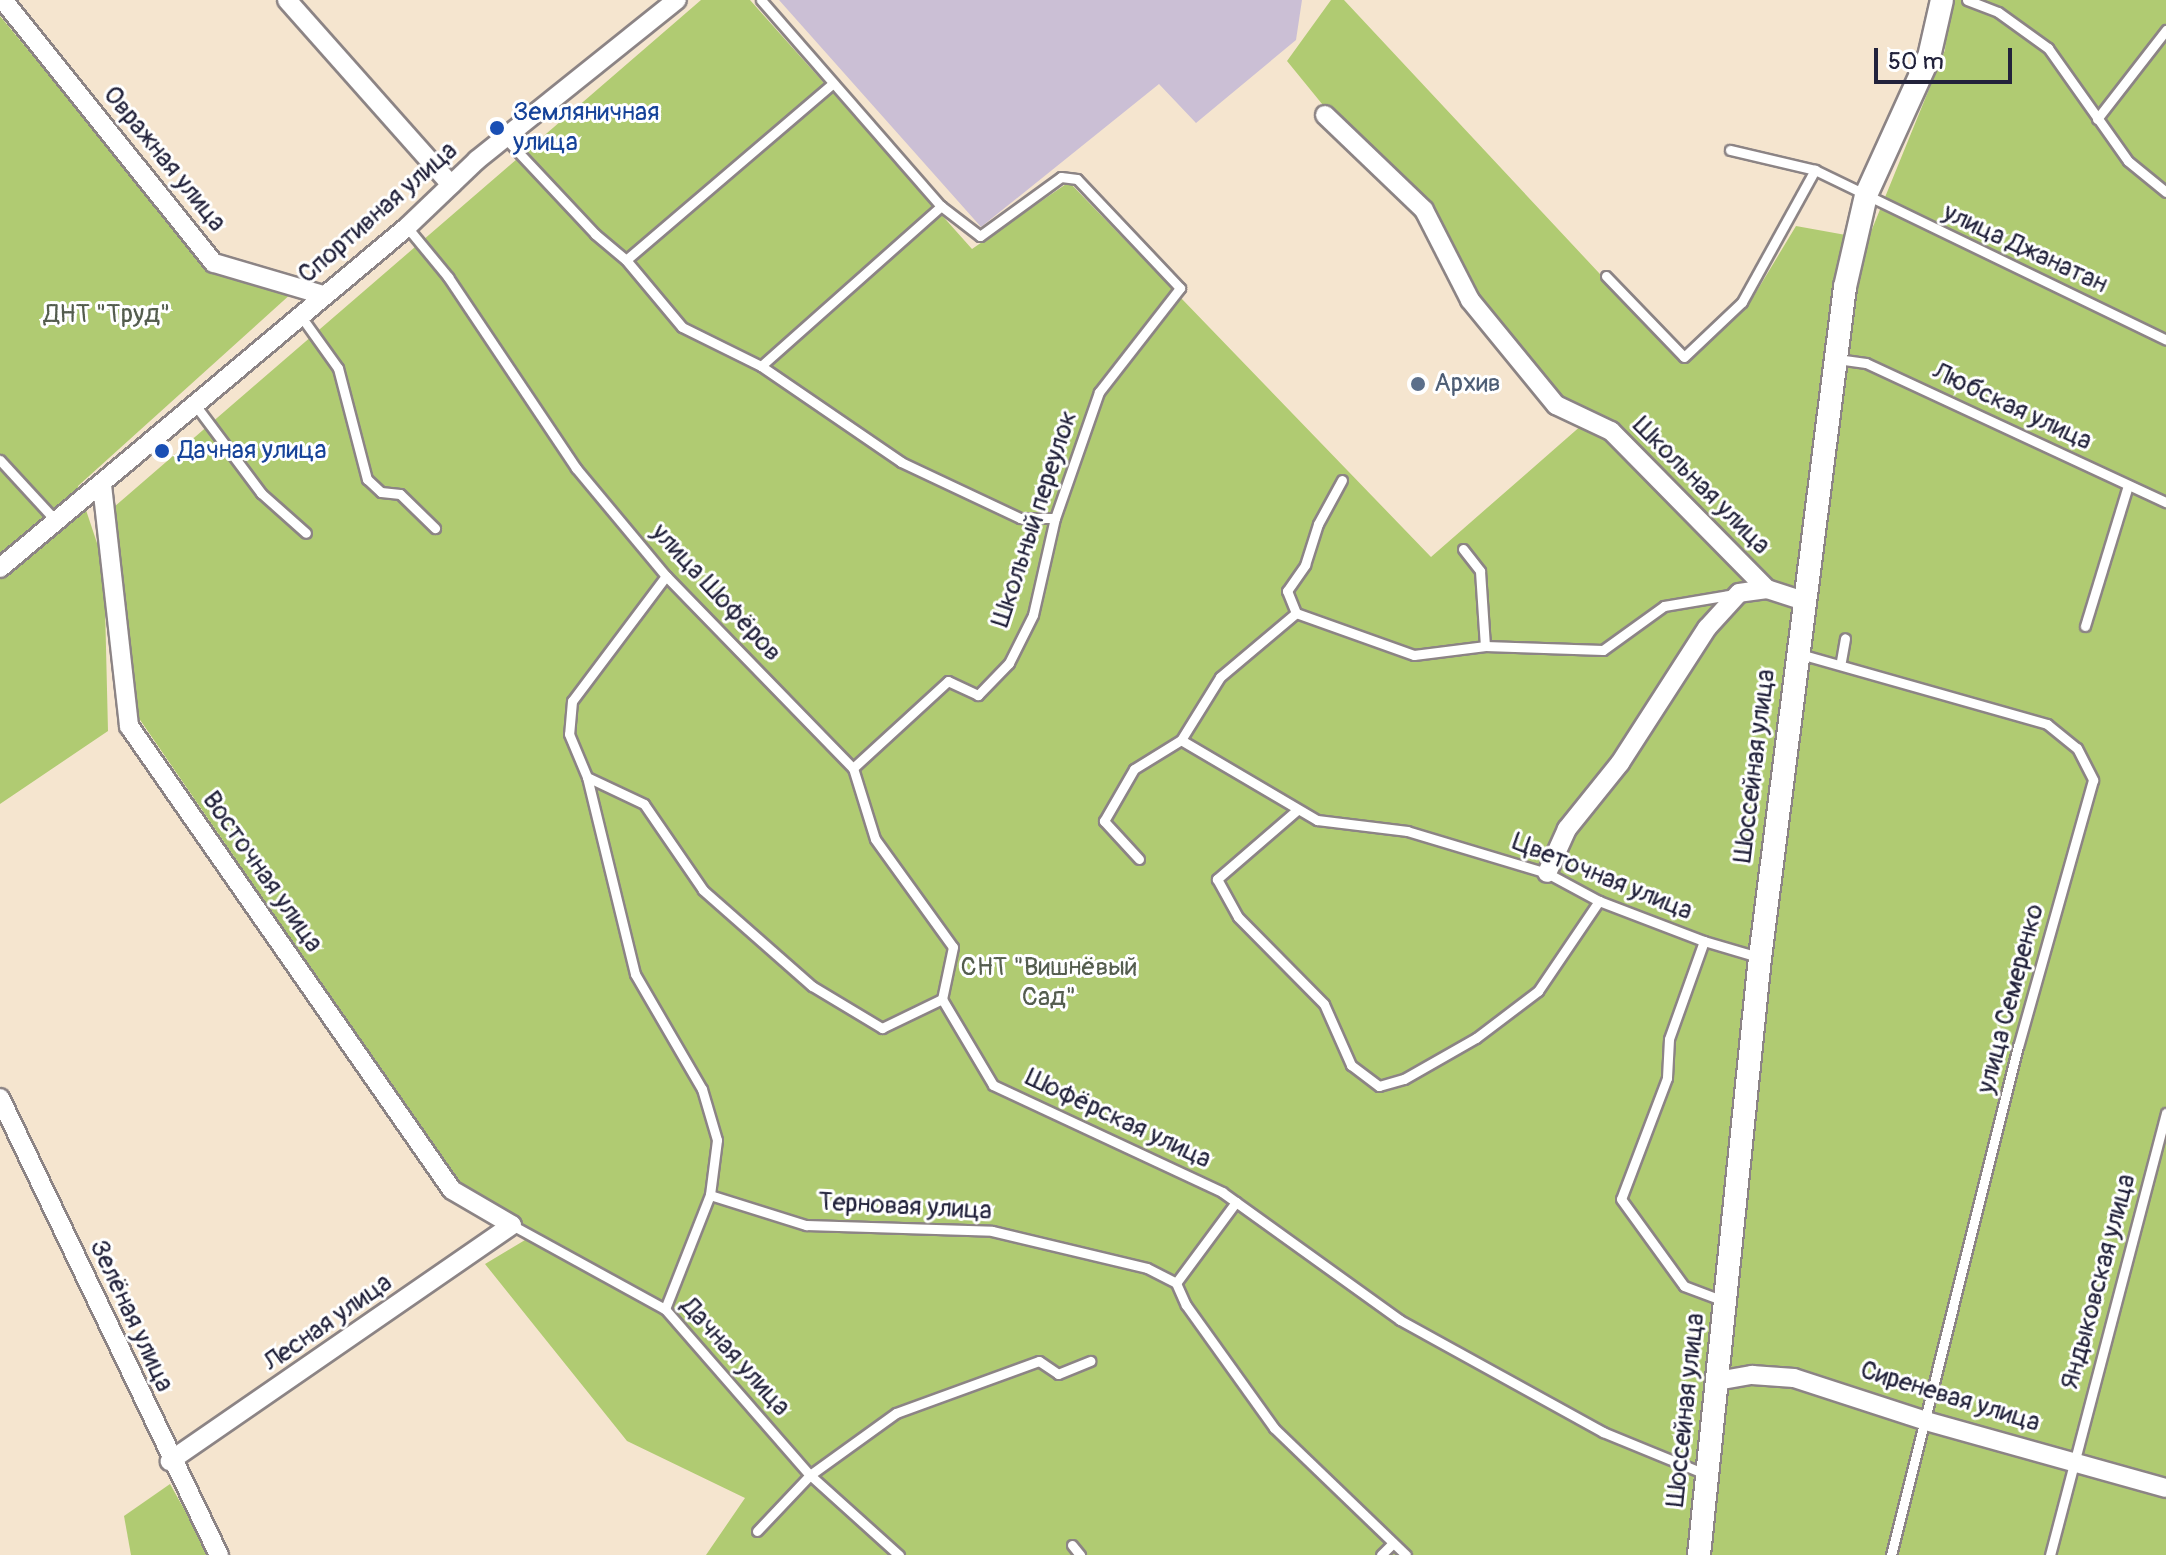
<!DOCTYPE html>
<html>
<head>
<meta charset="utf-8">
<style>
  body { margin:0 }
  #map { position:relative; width:2166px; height:1555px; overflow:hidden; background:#f5e5cf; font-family:Pangolin,sans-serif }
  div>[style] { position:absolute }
  .industrial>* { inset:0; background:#cbbfd5 }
  .green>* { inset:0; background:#b0cb72 }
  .roads { filter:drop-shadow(2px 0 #8c8485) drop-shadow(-2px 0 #8c8485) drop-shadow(0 2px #8c8485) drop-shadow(0 -2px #8c8485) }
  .service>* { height:9px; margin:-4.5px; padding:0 4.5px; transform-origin:4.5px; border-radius:4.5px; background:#fff }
  .minor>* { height:18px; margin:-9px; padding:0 9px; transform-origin:9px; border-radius:9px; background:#fff }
  .tertiary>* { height:22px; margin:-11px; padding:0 11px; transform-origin:11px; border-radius:11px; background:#fff }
  .dots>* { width:22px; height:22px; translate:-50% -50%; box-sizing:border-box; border:4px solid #fff; border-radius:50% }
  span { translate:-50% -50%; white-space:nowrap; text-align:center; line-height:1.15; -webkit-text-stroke:6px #fff; paint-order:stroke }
  .transit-label { font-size:26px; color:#164399 }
  .left { translate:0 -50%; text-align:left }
  .street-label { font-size:26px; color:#22223b }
  .park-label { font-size:26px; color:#545d4e }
  .service-label { font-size:26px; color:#4e5e75 }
  .scale { position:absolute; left:1874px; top:48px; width:138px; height:36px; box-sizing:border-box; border:4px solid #22223b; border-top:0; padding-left:10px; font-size:24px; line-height:28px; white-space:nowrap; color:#22223b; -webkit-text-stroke:6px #fff; paint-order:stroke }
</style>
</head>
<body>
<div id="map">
  <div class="industrial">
    <i style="clip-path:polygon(779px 0,1302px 0,1296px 40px,1196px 123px,1159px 84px,981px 227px)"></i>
  </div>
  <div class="green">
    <i style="clip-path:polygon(701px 0,750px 0,972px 249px,1069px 182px,1431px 557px,1583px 424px,1287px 61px,1331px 0,1344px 0,1684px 364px,1749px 304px,1796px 226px,1868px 239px,1945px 50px,1948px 0,2166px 0,2166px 1555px,706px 1555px,745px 1498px,627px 1441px,485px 1264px,535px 1234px,458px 1182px,136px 714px,114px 507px)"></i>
    <i style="clip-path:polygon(0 16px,206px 265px,293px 292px,78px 486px,104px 564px,108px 731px,0 804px)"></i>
    <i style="clip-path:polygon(170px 1484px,210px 1555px,131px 1555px,124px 1516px)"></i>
  </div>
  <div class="roads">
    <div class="service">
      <i style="left:761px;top:0;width:274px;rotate:48.9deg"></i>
      <i style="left:941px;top:206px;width:49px;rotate:37.6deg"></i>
      <i style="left:980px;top:236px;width:100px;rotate:-36.1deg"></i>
      <i style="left:1061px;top:177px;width:16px;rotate:7deg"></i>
      <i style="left:1077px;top:179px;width:150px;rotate:46.6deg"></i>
      <i style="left:1180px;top:288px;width:132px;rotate:127.9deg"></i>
      <i style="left:1099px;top:392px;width:133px;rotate:109.2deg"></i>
      <i style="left:1055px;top:518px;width:99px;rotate:102.8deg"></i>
      <i style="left:1033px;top:615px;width:54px;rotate:116.6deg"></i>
      <i style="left:1009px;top:663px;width:45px;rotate:134.1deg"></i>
      <i style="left:978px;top:695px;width:33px;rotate:-155deg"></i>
      <i style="left:948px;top:681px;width:129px;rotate:137.5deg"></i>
      <i style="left:1967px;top:0;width:33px;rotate:21deg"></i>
      <i style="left:1998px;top:12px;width:62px;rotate:35.8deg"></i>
      <i style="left:2048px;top:48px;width:138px;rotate:54.7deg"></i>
      <i style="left:2128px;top:161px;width:49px;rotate:39.2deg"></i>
      <i style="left:2097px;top:119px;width:113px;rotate:-52.2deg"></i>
      <i style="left:505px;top:138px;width:132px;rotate:46.8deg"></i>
      <i style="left:595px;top:234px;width:40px;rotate:40deg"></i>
      <i style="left:626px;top:260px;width:87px;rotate:50.1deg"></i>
      <i style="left:682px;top:327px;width:88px;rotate:26.3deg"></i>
      <i style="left:761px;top:366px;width:170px;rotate:34.4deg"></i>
      <i style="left:901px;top:462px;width:132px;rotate:25.2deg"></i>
      <i style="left:1020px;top:518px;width:35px"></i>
      <i style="left:1730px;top:150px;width:87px;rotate:13.2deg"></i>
      <i style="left:1815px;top:170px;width:390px;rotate:25.8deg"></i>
      <i style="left:407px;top:227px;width:65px;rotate:50.6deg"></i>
      <i style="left:448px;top:277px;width:230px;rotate:56.2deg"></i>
      <i style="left:576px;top:468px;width:141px;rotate:50.2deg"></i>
      <i style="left:666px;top:576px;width:268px;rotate:45.8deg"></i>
      <i style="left:853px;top:768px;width:74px;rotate:72.8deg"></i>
      <i style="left:875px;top:839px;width:133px;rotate:54.2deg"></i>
      <i style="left:953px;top:947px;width:53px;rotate:101.9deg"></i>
      <i style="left:626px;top:260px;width:272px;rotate:-40.5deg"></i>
      <i style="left:1606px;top:276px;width:112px;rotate:46.1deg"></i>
      <i style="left:1684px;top:357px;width:80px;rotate:-43.5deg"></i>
      <i style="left:1742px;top:302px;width:151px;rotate:-61.1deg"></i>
      <i style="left:300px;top:315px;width:65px;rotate:54.4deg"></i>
      <i style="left:338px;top:368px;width:115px;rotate:75.4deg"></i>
      <i style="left:367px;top:479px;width:19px;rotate:43deg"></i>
      <i style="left:381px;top:492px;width:19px;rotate:6deg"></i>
      <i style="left:400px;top:494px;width:49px;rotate:44.2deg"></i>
      <i style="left:1837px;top:359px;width:29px;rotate:8deg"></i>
      <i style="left:1866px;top:363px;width:331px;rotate:24.9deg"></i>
      <i style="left:761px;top:366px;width:241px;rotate:-41.6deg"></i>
      <i style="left:196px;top:406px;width:109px;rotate:53.2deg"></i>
      <i style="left:261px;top:493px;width:60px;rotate:41.6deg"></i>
      <i style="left:0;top:460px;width:84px;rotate:47.4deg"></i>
      <i style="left:1463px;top:549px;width:28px;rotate:52deg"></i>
      <i style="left:1480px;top:571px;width:75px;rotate:86.2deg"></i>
      <i style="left:666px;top:576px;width:156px;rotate:126.9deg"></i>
      <i style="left:572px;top:701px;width:33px;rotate:95deg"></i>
      <i style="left:569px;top:734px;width:47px;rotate:67.3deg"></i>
      <i style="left:587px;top:777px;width:203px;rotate:76.3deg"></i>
      <i style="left:635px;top:974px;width:133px;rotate:59.8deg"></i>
      <i style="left:702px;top:1089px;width:53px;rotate:73.6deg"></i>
      <i style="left:717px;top:1140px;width:55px;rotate:97.3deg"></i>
      <i style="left:710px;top:1195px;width:101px;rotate:17.4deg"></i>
      <i style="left:806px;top:1225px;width:186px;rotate:1.8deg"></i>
      <i style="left:992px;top:1231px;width:159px;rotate:13.4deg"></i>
      <i style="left:1147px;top:1268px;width:33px;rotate:27deg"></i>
      <i style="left:1176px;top:1283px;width:24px;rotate:66deg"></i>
      <i style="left:1186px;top:1305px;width:151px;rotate:54.4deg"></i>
      <i style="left:1274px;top:1428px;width:183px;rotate:43.9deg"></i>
      <i style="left:1296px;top:613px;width:24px;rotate:-112deg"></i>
      <i style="left:1287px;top:591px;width:32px;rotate:-55deg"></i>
      <i style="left:1305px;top:565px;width:43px;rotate:-72.4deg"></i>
      <i style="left:1318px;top:524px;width:50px;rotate:-61.4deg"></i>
      <i style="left:2085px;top:626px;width:147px;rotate:-73deg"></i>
      <i style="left:1800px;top:654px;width:257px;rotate:15.8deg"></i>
      <i style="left:2047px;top:724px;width:38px;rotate:39deg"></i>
      <i style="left:2077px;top:748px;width:36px;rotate:63deg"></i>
      <i style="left:2093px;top:780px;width:276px;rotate:105.7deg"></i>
      <i style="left:2018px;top:1046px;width:525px;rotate:104.01deg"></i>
      <i style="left:1841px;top:661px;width:23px;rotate:-80deg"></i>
      <i style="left:1181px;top:740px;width:158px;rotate:30.5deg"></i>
      <i style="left:1317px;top:820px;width:91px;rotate:7deg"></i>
      <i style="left:1407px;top:831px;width:146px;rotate:16.7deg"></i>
      <i style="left:1547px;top:873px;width:59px;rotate:28.3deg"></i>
      <i style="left:1599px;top:901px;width:112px;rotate:20.9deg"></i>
      <i style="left:1704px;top:941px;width:104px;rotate:109.7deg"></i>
      <i style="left:1669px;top:1039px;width:39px;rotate:93deg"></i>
      <i style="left:1667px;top:1078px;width:129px;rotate:110.8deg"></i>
      <i style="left:1621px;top:1199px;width:107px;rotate:54.1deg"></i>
      <i style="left:1684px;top:1286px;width:43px;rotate:20.6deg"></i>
      <i style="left:587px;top:777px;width:63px;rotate:25.3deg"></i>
      <i style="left:644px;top:804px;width:104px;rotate:55.5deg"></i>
      <i style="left:703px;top:890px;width:145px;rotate:41.4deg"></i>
      <i style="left:812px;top:986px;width:82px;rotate:31deg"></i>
      <i style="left:882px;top:1028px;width:67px;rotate:-25.8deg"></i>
      <i style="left:942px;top:999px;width:100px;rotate:59.3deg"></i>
      <i style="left:993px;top:1085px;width:253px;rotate:25deg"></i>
      <i style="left:1222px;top:1192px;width:219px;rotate:35.7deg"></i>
      <i style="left:1400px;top:1320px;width:232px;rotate:28.9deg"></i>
      <i style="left:1603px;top:1432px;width:113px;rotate:22.3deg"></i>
      <i style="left:1297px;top:810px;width:106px;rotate:139.2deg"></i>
      <i style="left:1217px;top:879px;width:43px;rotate:61.1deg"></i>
      <i style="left:1238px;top:917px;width:122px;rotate:45.3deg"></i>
      <i style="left:1324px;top:1004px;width:67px;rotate:66.1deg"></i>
      <i style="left:1351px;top:1065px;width:35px;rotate:37deg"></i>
      <i style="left:1379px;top:1086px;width:26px;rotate:-16deg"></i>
      <i style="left:1404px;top:1079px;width:83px;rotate:-29.7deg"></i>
      <i style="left:1476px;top:1038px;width:78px;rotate:-37.2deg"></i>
      <i style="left:1538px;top:991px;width:109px;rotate:-55.9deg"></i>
      <i style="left:1139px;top:859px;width:52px;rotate:-132.6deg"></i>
      <i style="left:1104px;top:821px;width:60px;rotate:-60deg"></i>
      <i style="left:1134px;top:769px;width:55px;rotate:-31.7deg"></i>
      <i style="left:1181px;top:740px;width:74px;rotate:-58.2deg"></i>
      <i style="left:1220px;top:677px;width:99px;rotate:-40.1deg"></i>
      <i style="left:1296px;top:613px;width:125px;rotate:19.6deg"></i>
      <i style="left:1414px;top:655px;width:72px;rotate:-7.2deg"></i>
      <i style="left:1485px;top:646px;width:118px;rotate:1.9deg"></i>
      <i style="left:1603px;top:650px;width:75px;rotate:-35.8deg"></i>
      <i style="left:1664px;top:606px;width:72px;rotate:-9.6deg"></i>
      <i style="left:1704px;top:941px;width:56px;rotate:16.5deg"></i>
      <i style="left:512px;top:1225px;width:175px;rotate:28.8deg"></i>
      <i style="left:665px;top:1309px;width:220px;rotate:48.9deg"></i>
      <i style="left:810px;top:1475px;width:120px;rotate:42deg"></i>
      <i style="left:1176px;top:1283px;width:101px;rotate:-53.5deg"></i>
      <i style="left:665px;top:1309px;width:123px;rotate:-68.5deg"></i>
      <i style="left:757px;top:1531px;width:77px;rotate:-46.6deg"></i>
      <i style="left:810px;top:1475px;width:106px;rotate:-35.8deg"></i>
      <i style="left:896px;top:1413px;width:152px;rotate:-20deg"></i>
      <i style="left:1039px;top:1361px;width:23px;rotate:34deg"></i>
      <i style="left:1058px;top:1374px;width:35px;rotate:-22deg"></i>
      <i style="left:1072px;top:1545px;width:13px;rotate:51deg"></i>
      <i style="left:1381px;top:1555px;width:17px;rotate:-45deg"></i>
      <i style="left:2050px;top:1555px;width:457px;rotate:-75.3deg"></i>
    </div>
    <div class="minor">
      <i style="left:3px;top:0;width:337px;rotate:51.3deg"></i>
      <i style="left:214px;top:263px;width:114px;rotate:16.4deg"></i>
      <i style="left:287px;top:0;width:247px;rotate:48.4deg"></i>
      <i style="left:1325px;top:115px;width:137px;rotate:43.8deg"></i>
      <i style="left:1424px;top:210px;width:101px;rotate:62.9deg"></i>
      <i style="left:1470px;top:300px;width:136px;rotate:50.7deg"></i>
      <i style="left:1556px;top:405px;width:61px;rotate:25.3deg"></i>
      <i style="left:1611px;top:431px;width:222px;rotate:45.4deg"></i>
      <i style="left:1767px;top:589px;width:28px;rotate:172deg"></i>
      <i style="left:1739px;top:593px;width:47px;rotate:132.4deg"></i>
      <i style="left:1707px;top:628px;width:161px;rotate:122.8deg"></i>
      <i style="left:1620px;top:763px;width:85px;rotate:128.8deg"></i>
      <i style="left:1567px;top:829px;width:48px;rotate:114.4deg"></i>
      <i style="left:102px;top:485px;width:243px;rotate:83.6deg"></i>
      <i style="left:129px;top:726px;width:565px;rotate:55.16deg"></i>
      <i style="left:452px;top:1190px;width:69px;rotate:30.3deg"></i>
      <i style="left:512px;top:1225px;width:416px;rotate:145.4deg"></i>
      <i style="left:0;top:568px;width:531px;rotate:-39.96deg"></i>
      <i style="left:407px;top:227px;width:97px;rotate:-43.7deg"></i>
      <i style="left:477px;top:160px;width:256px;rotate:-38.7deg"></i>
      <i style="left:1767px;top:589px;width:38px;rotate:18deg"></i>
      <i style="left:0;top:1098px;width:507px;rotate:64.4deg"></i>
      <i style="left:1717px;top:1381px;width:36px;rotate:-10deg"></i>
      <i style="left:1752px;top:1375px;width:42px;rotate:4.1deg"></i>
      <i style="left:1794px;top:1378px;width:139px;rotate:18deg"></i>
      <i style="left:1926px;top:1421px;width:249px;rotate:15.6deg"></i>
    </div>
    <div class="tertiary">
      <i style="left:1699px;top:1555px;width:600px;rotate:-84.17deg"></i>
      <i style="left:1760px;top:958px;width:676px;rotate:-82.78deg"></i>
      <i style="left:1845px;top:287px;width:94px;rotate:-77.1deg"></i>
      <i style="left:1866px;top:195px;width:152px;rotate:-65.5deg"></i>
      <i style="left:1929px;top:57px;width:58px;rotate:-77.2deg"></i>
    </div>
  </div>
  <div class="dots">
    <i style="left:497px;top:128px;background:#1a4fb4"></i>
    <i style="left:1418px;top:384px;background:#5c6f8a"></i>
    <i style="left:162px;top:451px;background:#1a4fb4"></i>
  </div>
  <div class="transit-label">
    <span class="left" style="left:513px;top:128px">Земляничная<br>улица</span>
    <span class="left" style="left:178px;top:451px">Дачная улица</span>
  </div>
  <div class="street-label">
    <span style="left:164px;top:159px;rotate:51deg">Овражная улица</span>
    <span style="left:378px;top:213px;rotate:-41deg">Спортивная улица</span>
    <span style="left:2025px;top:249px;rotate:25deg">улица Джанатан</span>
    <span style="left:2012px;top:407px;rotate:25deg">Любская улица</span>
    <span style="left:1701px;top:486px;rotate:45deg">Школьная улица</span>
    <span style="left:1035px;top:519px;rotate:-72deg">Школьный переулок</span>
    <span style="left:716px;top:593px;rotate:47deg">улица Шофёров</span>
    <span style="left:1755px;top:766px;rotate:-83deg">Шоссейная улица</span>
    <span style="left:262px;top:872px;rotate:55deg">Восточная улица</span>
    <span style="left:1602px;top:877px;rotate:22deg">Цветочная улица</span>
    <span style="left:2011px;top:999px;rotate:-75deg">улица Семеренко</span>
    <span style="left:1118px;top:1119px;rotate:25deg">Шофёрская улица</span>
    <span style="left:905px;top:1207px;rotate:3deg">Терновая улица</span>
    <span style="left:2099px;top:1282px;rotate:-75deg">Яндыковская улица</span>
    <span style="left:131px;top:1316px;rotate:65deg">Зелёная улица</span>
    <span style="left:328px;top:1323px;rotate:-35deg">Лесная улица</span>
    <span style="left:735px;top:1357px;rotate:48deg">Дачная улица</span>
    <span style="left:1950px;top:1397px;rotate:17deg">Сиреневая улица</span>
    <span style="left:1686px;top:1410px;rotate:-84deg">Шоссейная улица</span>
  </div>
  <div class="park-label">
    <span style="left:107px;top:315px">ДНТ "Труд"</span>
    <span style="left:1049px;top:983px">СНТ "Вишнёвый<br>Сад"</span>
  </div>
  <div class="service-label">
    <span class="left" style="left:1434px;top:384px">Архив</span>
  </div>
  <div class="scale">50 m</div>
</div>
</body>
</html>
